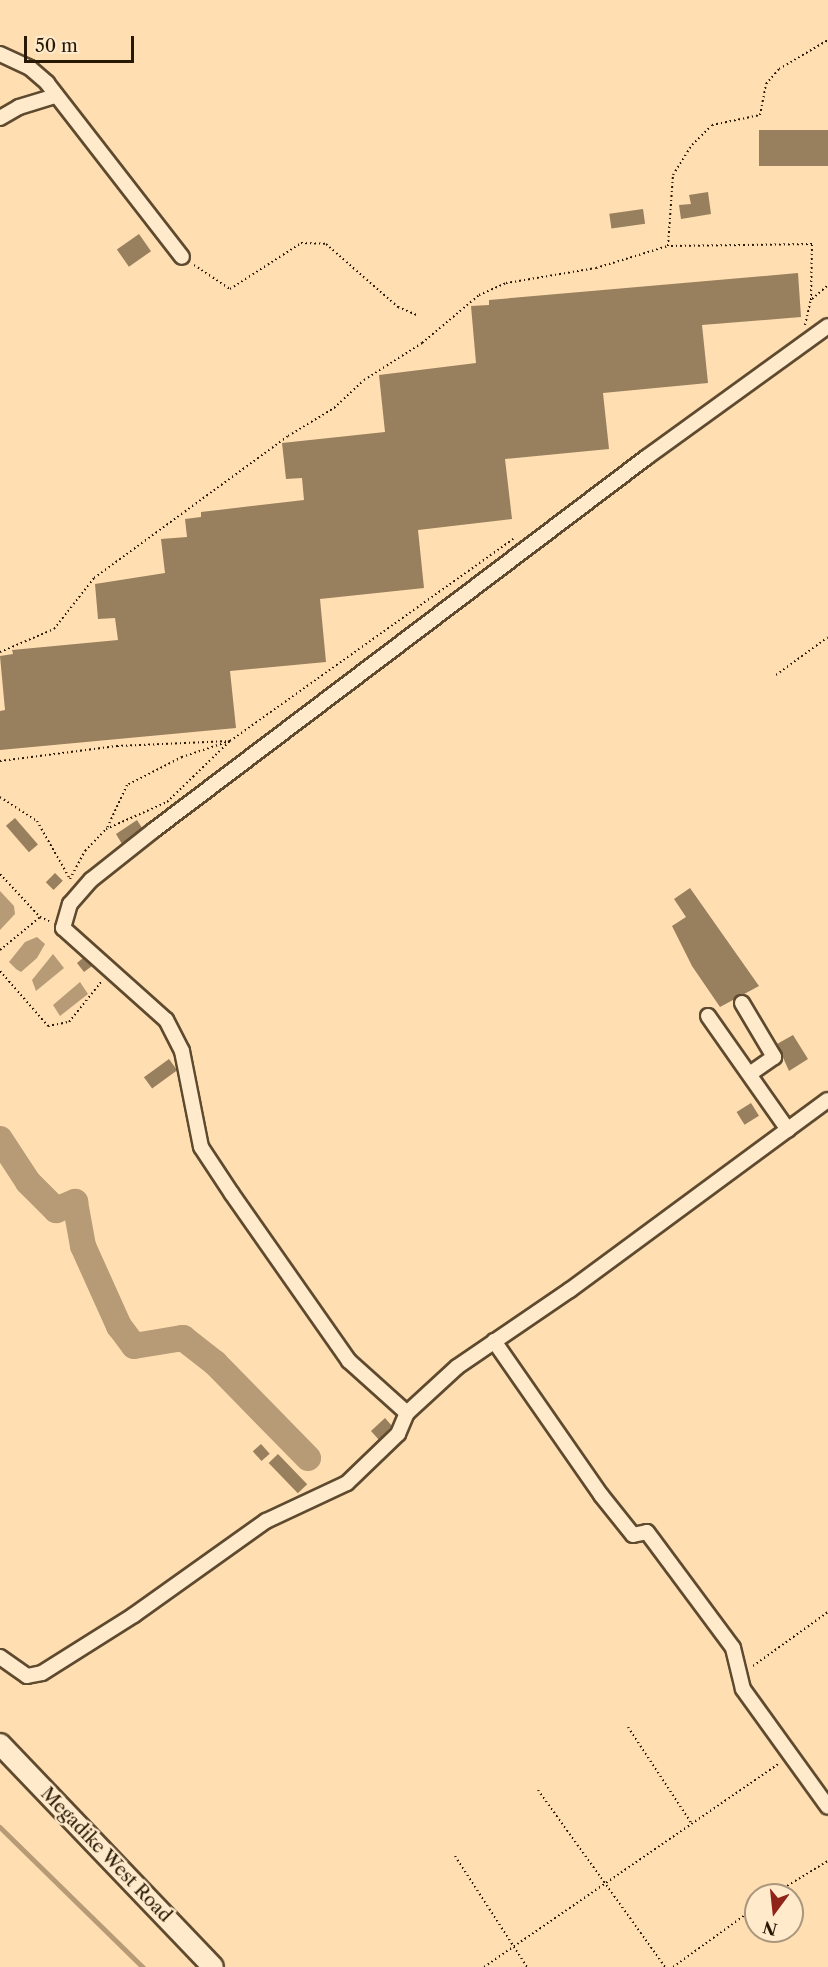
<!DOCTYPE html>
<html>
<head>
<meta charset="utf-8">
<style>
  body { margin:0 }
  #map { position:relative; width:828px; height:1967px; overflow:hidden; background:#ffdeb1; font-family:"Libre Caslon Text",serif }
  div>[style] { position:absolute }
  .water>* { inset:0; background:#b69b76 }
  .stream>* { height:4.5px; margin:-2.25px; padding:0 2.25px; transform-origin:2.25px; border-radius:2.25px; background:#b69b76 }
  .river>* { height:26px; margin:-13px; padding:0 13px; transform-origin:13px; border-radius:13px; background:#b69b76 }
  .building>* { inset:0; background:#987f5e; transform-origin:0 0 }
  .path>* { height:2px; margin-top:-1px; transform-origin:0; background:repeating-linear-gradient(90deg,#281904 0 1.5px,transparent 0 4.5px) }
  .roads { filter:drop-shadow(2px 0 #5e4a2f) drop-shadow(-2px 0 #5e4a2f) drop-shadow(0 2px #5e4a2f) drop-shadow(0 -2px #5e4a2f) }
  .street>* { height:14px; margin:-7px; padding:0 7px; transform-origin:7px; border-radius:7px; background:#ffeacc }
  .secondary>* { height:20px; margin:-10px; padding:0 10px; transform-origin:10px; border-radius:10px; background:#ffeacc }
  span { translate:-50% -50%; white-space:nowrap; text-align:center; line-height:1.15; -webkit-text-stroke:4.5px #ffeacc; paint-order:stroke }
  .street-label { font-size:18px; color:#281904 }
  .north { position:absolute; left:744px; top:1883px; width:60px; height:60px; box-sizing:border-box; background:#ffeacc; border:2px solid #a9967c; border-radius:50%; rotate:195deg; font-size:16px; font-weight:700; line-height:24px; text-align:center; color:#281904 }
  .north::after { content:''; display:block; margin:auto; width:21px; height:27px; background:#8f2418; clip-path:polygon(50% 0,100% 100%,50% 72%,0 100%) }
  .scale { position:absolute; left:24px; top:36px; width:110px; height:27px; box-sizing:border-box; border:3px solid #281904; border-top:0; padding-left:8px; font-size:18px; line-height:21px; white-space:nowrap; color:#281904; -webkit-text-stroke:4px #ffeacc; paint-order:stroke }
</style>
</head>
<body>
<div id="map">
  <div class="water">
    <i style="clip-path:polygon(0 891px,14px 906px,15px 914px,0 930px)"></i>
    <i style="clip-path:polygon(37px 937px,45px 944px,37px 958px,21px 972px,16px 969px,9px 962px,25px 942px)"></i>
    <i style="clip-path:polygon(53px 954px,64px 968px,36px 991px,32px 980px)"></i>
    <i style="clip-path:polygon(80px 982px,88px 994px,60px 1016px,53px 1005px)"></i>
  </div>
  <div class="stream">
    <i style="left:0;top:1827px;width:200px;rotate:44.4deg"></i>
  </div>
  <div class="river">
    <i style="left:0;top:1139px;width:51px;rotate:56.9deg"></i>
    <i style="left:28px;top:1182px;width:40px;rotate:45deg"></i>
    <i style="left:56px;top:1210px;width:21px;rotate:-23deg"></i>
    <i style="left:75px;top:1202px;width:45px;rotate:79.7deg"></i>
    <i style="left:83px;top:1246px;width:88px;rotate:65.8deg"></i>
    <i style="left:119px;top:1326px;width:25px;rotate:53deg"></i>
    <i style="left:134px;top:1346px;width:50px;rotate:-9.3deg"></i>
    <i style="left:183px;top:1338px;width:41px;rotate:38deg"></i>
    <i style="left:215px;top:1363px;width:133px;rotate:45.6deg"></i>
  </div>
  <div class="building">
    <i style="left:828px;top:130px;width:36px;height:69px;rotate:90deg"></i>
    <i style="clip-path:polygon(708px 192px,711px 214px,681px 219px,679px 205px,691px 204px,689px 195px)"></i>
    <i style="left:643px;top:209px;width:15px;height:34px;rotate:82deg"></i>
    <i style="left:139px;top:234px;width:21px;height:27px;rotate:55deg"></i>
    <i style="clip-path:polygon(798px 273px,801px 317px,702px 325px,708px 383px,603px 393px,609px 449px,505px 459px,512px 519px,418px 530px,424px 588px,320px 599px,326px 662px,230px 671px,236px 728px,0 750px,0 711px,5px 710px,0 656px,13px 654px,12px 650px,118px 640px,115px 618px,98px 619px,95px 584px,165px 573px,161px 539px,187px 537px,185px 519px,201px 517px,201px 512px,304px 500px,302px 478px,286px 479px,282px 443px,385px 432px,379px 375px,476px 363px,471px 306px,489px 305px,489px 300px)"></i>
    <i style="left:15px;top:818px;width:35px;height:12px;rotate:49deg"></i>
    <i style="clip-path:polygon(137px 820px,142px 828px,122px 844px,116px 834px)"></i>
    <i style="left:55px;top:873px;width:11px;height:13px;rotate:45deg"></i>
    <i style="clip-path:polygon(690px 888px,759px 986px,720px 1007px,692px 966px,672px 926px,686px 917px,674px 899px)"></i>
    <i style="clip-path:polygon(83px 958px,92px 966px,84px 972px,77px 963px)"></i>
    <i style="clip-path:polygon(793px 1035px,808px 1059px,789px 1071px,777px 1044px)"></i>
    <i style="left:169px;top:1059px;width:14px;height:31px;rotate:54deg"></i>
    <i style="left:751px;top:1103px;width:15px;height:17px;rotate:58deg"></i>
    <i style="clip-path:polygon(385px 1418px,392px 1426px,379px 1440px,371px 1431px)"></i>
    <i style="left:261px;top:1444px;width:13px;height:11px;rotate:48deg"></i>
    <i style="left:278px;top:1454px;width:42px;height:13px;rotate:46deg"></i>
  </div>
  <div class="path">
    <i style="left:194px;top:265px;width:43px;rotate:33.7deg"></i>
    <i style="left:230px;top:289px;width:85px;rotate:-32.9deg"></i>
    <i style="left:301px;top:243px;width:25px;rotate:2deg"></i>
    <i style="left:326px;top:244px;width:96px;rotate:41.2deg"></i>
    <i style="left:398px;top:307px;width:21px;rotate:23deg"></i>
    <i style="left:812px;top:299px;width:21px;rotate:-41deg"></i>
    <i style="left:805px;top:325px;width:26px;rotate:-77deg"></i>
    <i style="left:811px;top:300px;width:56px;rotate:-89deg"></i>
    <i style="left:812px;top:244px;width:144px;rotate:179.2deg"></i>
    <i style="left:668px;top:246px;width:71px;rotate:-86deg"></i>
    <i style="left:673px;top:175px;width:36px;rotate:-58deg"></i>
    <i style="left:692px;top:145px;width:28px;rotate:-45deg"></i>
    <i style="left:712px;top:125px;width:49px;rotate:-11.8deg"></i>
    <i style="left:760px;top:115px;width:32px;rotate:-79deg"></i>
    <i style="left:766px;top:84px;width:20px;rotate:-49deg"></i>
    <i style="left:779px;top:69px;width:57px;rotate:-30.6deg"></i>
    <i style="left:0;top:652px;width:59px;rotate:-23.1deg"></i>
    <i style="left:54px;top:629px;width:65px;rotate:-51.9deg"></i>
    <i style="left:94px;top:578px;width:240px;rotate:-36.2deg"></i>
    <i style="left:288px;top:436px;width:54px;rotate:-31.3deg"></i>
    <i style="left:334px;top:408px;width:41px;rotate:-43deg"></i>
    <i style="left:364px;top:380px;width:69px;rotate:-32.5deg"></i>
    <i style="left:422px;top:343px;width:75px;rotate:-40.1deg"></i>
    <i style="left:479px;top:295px;width:30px;rotate:-24deg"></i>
    <i style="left:506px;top:283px;width:91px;rotate:-9.5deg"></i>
    <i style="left:596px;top:268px;width:75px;rotate:-17deg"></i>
    <i style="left:776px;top:675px;width:64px;rotate:-36.2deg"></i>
    <i style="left:0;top:761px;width:118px;rotate:-7.3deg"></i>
    <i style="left:117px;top:746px;width:113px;rotate:-2.5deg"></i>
    <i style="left:230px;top:741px;width:51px;rotate:161.6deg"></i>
    <i style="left:182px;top:757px;width:62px;rotate:153deg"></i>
    <i style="left:127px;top:785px;width:47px;rotate:114.9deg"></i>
    <i style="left:0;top:797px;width:44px;rotate:33deg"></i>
    <i style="left:37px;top:821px;width:67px;rotate:60.4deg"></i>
    <i style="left:0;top:874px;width:59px;rotate:47.1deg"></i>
    <i style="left:40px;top:917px;width:10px;rotate:24deg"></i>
    <i style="left:70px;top:879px;width:32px;rotate:-62deg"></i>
    <i style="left:85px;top:851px;width:30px;rotate:-46deg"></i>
    <i style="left:106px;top:829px;width:67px;rotate:-23.9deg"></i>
    <i style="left:167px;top:802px;width:88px;rotate:-44.1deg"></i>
    <i style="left:230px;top:741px;width:348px;rotate:-35.5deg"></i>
    <i style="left:0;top:950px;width:52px;rotate:-39.5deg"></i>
    <i style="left:0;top:971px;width:73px;rotate:48.9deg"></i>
    <i style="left:48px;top:1026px;width:21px;rotate:-11deg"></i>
    <i style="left:69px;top:1022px;width:53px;rotate:-51.2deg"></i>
    <i style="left:753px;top:1666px;width:92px;rotate:-35.8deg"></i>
    <i style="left:628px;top:1727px;width:116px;rotate:56.6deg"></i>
    <i style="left:538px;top:1790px;width:218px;rotate:54.3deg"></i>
    <i style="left:455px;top:1856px;width:132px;rotate:57deg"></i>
    <i style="left:772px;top:1895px;width:66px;rotate:-31.3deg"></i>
    <i style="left:484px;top:1967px;width:359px;rotate:-34.6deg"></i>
    <i style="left:673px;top:1967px;width:102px;rotate:-35.9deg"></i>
  </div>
  <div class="roads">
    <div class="street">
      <i style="left:0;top:54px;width:33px;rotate:25deg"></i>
      <i style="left:30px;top:68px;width:23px;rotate:41deg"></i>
      <i style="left:47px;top:83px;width:220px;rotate:52.2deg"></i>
      <i style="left:0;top:118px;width:22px;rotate:-30deg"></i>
      <i style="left:19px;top:107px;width:39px;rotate:-17deg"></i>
      <i style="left:742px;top:1003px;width:63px;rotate:59.3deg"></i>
      <i style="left:774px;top:1057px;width:28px;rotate:145deg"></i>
      <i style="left:708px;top:1016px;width:139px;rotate:54.9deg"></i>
      <i style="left:494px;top:1341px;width:188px;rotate:55.2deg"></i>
      <i style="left:601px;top:1495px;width:51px;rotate:51.3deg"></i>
      <i style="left:633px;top:1535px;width:14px;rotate:-12deg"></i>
      <i style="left:647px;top:1532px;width:144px;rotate:53.4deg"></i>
      <i style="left:733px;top:1648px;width:42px;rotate:76.3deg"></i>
      <i style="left:743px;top:1689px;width:145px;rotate:54.2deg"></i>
      <i style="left:407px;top:1413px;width:78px;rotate:-138.1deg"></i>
      <i style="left:349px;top:1361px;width:204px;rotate:-125deg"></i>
      <i style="left:232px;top:1194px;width:56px;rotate:-123.4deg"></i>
      <i style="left:201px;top:1147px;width:98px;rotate:-101.2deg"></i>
      <i style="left:182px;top:1051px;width:35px;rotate:-117deg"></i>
      <i style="left:166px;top:1020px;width:138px;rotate:-138.2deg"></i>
      <i style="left:63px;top:928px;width:25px;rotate:-74deg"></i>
      <i style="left:70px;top:904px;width:32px;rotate:-49deg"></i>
      <i style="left:91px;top:880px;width:80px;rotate:-38.4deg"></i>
      <i style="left:154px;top:830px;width:618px;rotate:-37.11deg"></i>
      <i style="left:647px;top:457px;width:223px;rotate:-35.9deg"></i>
      <i style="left:0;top:1657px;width:33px;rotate:35deg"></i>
      <i style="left:27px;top:1676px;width:15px;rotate:-11deg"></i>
      <i style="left:42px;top:1673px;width:109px;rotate:-32.2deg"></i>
      <i style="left:134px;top:1615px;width:162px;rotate:-35.5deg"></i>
      <i style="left:266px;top:1521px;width:89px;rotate:-25.1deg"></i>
      <i style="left:347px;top:1483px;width:71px;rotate:-43.9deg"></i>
      <i style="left:398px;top:1434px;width:23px;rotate:-67deg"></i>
      <i style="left:407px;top:1413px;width:68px;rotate:-42.6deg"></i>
      <i style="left:457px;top:1367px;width:137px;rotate:-34.3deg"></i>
      <i style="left:570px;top:1290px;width:320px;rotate:-36.4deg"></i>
    </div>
    <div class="secondary">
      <i style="left:0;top:1744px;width:308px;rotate:46.3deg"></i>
    </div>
  </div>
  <div class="street-label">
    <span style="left:106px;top:1855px;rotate:46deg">Megadike West Road</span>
  </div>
  <div class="north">N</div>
  <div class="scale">50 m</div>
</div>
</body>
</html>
